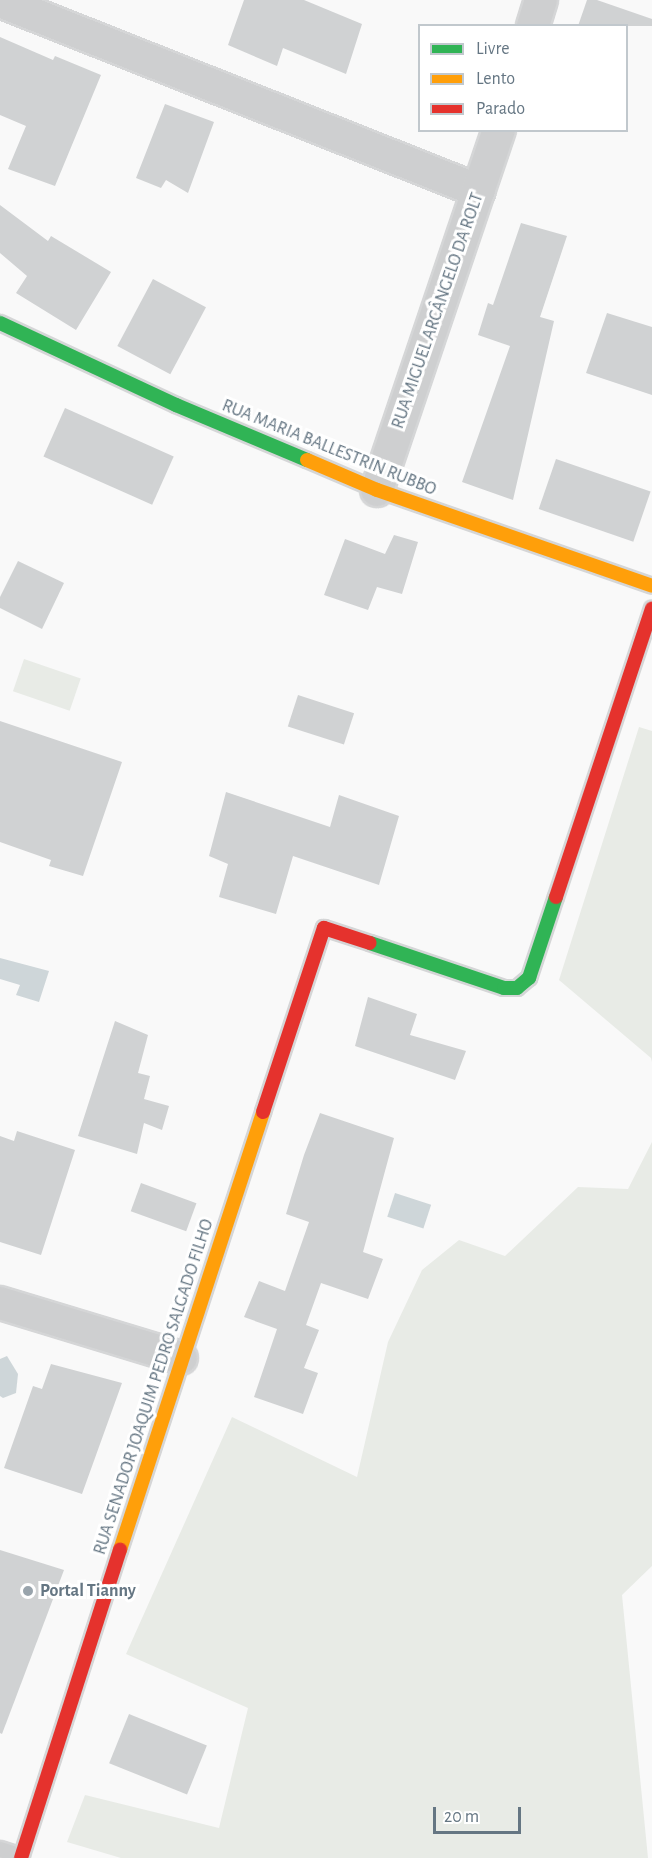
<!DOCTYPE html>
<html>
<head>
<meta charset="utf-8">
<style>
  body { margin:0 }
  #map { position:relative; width:652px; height:1858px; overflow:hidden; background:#f9f9f9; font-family:"Alegreya Sans",sans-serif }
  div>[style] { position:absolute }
  .green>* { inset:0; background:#e8ebe6; transform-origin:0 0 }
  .water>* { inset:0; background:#ced6d9; transform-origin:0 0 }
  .building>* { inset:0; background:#d0d2d3; transform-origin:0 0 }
  .roads { filter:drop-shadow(2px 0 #d5d6d7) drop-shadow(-2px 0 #d5d6d7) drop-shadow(0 2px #d5d6d7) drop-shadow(0 -2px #d5d6d7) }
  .lane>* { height:15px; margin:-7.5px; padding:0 7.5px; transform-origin:7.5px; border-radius:7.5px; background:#cecfd0 }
  .street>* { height:32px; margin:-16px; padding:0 16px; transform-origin:16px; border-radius:16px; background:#cecfd0 }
  .fast>* { height:14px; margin:-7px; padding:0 7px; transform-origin:7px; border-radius:7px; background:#30b455 }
  .slow>* { height:14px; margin:-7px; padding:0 7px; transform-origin:7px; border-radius:7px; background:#ff9f0a }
  .jam>* { height:14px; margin:-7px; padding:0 7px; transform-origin:7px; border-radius:7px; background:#e5322d }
  .dots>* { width:16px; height:16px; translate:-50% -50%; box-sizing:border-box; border:3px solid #fff; border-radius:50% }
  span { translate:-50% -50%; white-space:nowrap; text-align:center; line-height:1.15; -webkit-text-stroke:6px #fff; paint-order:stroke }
  .street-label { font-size:18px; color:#657683 }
  .poi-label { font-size:18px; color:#657683; font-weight:700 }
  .left { translate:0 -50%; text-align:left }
  .legend { position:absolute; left:418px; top:24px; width:210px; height:108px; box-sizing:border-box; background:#fff; border:2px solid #c1c8cd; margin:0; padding:8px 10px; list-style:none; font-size:18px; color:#657683 }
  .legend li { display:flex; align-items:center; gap:12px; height:30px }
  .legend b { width:30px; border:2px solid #c1c8cd }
  .scale { position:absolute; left:433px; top:1807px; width:88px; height:27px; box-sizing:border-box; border:3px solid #657683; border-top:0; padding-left:8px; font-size:18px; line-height:21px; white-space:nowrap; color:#657683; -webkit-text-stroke:4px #fff; paint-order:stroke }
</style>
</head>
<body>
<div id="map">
  <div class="green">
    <i style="left:24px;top:659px;width:60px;height:34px;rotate:19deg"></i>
    <i style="clip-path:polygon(639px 727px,652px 731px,652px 1062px,651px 1058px,559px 980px)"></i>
    <i style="clip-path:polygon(652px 1142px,652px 1566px,622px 1595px,648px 1858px,121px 1858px,67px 1842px,85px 1795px,219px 1828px,248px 1708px,126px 1654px,232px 1417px,357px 1477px,388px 1342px,422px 1270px,459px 1240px,505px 1256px,578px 1187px,628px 1189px)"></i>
  </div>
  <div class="water">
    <i style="clip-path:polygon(0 958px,49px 971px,39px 1002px,16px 995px,20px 985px,0 979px)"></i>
    <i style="left:395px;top:1193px;width:38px;height:25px;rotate:18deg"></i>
    <i style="clip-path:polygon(7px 1356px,18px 1374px,16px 1393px,3px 1398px,0 1396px,0 1359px)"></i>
  </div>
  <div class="building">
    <i style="clip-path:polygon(244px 0,304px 0,362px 24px,346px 74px,283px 48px,277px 66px,228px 45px)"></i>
    <i style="clip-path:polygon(587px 0,597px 0,652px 19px,652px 26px,578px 26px)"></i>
    <i style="clip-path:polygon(0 37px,53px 60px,55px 56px,101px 75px,55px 186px,8px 169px,26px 126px,0 115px)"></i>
    <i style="clip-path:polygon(165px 104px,214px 122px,188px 193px,166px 180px,161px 188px,136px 178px)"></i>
    <i style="clip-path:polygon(0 205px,48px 241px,51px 236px,111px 272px,76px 330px,16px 293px,27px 276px,0 253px)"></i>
    <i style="clip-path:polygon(521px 223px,567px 236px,540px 317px,554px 321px,513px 500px,462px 482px,510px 346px,478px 335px,488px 303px,493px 305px)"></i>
    <i style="left:153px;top:279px;width:60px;height:76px;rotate:28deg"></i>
    <i style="clip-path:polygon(607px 313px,652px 327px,652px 395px,586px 373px)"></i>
    <i style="left:65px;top:408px;width:119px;height:53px;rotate:24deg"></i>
    <i style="left:556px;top:459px;width:100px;height:53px;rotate:19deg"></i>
    <i style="clip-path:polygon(394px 535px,418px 542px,402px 594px,377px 587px,368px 610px,324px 595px,345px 539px,385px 554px)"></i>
    <i style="clip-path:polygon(18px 561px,64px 583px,42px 629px,0 608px,0 597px)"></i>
    <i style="left:298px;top:695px;width:59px;height:33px;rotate:18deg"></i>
    <i style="clip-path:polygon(0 721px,122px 762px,83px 876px,49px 866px,51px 860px,0 842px)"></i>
    <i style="clip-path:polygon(226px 792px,330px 827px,339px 795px,399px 816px,379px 885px,293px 856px,276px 914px,219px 897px,228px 864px,209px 856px)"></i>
    <i style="clip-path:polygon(368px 997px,417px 1014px,410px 1035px,466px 1051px,455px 1080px,355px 1046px)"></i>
    <i style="clip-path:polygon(115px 1021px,148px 1035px,138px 1073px,150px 1076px,144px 1099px,169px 1106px,162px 1130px,144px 1123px,137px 1154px,78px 1136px)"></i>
    <i style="clip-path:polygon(320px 1113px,394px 1138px,363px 1252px,383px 1259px,368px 1299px,321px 1283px,306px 1325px,319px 1330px,304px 1368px,318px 1373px,303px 1414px,254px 1397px,277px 1329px,244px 1317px,259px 1281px,285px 1291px,309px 1222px,286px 1214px,304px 1155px)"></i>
    <i style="clip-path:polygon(17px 1131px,75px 1150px,41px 1255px,0 1242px,0 1136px,14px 1141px)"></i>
    <i style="left:141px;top:1183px;width:59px;height:30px;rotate:20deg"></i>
    <i style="clip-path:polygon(51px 1364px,122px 1383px,82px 1494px,4px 1468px,33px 1386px,42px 1389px)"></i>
    <i style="clip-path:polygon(0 1550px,64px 1570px,2px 1734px,0 1733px)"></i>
    <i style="left:129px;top:1714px;width:84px;height:53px;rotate:22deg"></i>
  </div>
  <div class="roads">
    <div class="lane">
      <i style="left:0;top:1849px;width:22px;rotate:18deg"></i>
    </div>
    <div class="street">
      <i style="left:0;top:1px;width:515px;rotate:21.64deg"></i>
      <i style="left:533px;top:26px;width:27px;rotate:-73deg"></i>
      <i style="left:377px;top:490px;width:380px;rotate:-71.3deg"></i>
      <i style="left:0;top:1303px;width:189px;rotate:16.9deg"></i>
    </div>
    <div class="fast">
      <i style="left:0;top:323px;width:194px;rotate:25deg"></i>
      <i style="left:176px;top:405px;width:142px;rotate:22.8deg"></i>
      <i style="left:370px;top:943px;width:141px;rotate:18.6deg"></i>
      <i style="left:504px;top:988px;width:13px"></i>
      <i style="left:517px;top:988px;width:16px;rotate:-40deg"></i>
      <i style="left:529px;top:978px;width:85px;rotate:-71.6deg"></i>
    </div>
    <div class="slow">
      <i style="left:307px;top:460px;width:76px;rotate:23.2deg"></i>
      <i style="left:377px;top:490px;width:291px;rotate:19.2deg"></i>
      <i style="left:120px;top:1550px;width:461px;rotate:-71.9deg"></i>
    </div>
    <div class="jam">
      <i style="left:556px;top:897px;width:304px;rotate:-71.6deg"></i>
      <i style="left:263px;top:1112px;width:194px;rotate:-71.7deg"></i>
      <i style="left:324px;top:928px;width:48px;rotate:18.1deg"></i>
      <i style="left:21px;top:1858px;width:324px;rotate:-72.2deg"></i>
    </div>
  </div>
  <div class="dots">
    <i style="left:28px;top:1591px;background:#99a4ac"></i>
  </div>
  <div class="street-label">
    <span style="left:438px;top:311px;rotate:-71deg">RUA MIGUEL ARCÂNGELO DA ROLT</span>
    <span style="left:329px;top:448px;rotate:22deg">RUA MARIA BALLESTRIN RUBBO</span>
    <span style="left:154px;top:1387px;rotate:-72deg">RUA SENADOR JOAQUIM PEDRO SALGADO FILHO</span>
  </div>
  <div class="poi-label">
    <span class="left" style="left:40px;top:1591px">Portal Tianny</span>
  </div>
  <ul class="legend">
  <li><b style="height:8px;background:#30b455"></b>Livre</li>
  <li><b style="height:8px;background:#ff9f0a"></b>Lento</li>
  <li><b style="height:8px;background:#e5322d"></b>Parado</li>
  </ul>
  <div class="scale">20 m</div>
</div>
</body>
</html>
